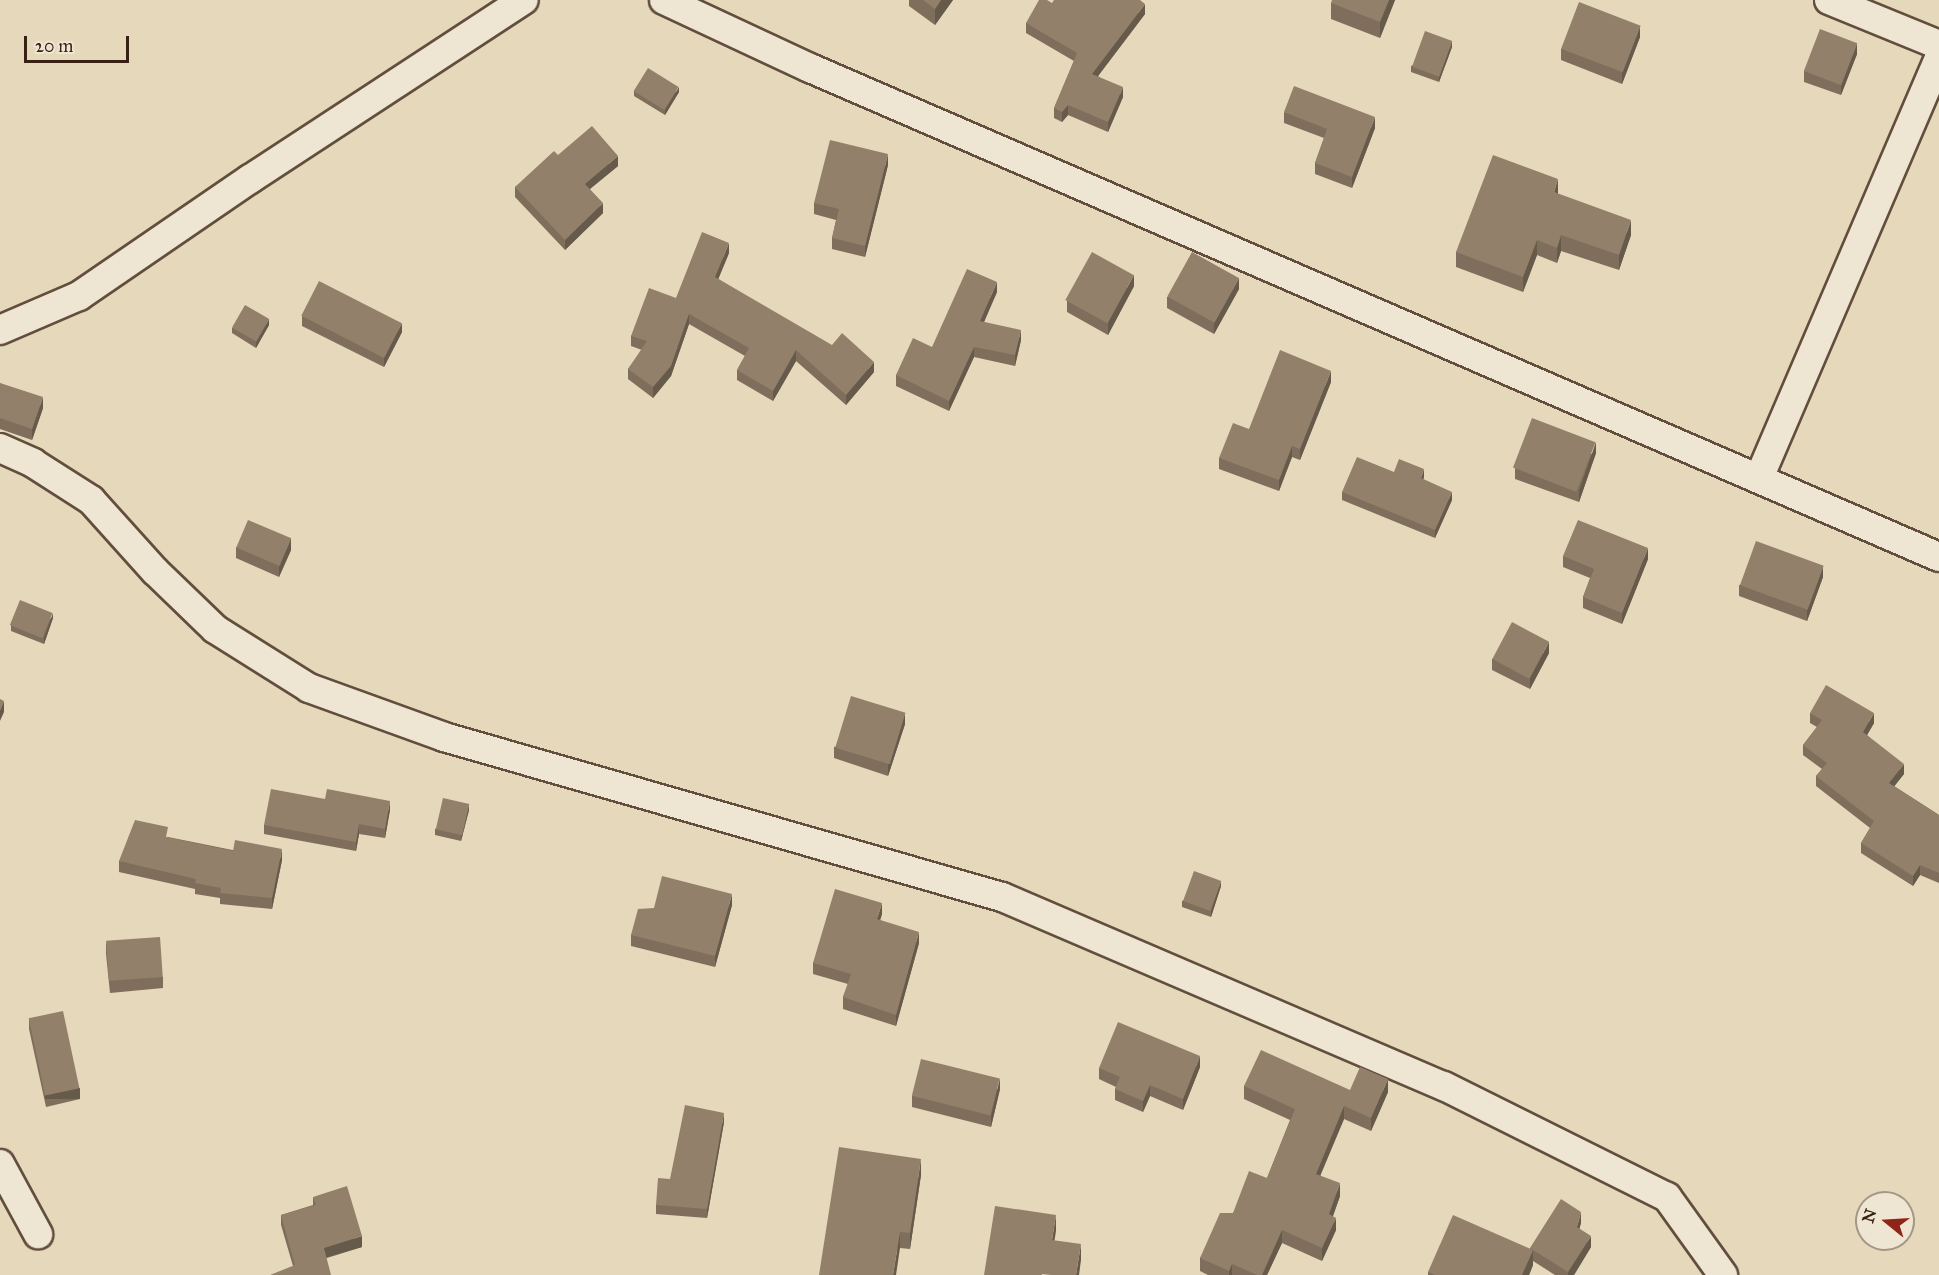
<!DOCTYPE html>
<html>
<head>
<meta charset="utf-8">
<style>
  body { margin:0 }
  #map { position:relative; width:1939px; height:1275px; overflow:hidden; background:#e5d8bb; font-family:"IM FELL Great Primer",serif }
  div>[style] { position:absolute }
  .roads { filter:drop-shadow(2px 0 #634e3d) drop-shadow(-2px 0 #634e3d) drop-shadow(0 2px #634e3d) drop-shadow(0 -2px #634e3d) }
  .street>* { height:28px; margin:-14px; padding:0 14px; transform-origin:14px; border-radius:14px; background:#eee6d3 }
  .wall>* { inset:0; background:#7e6e5b }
  .shaded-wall>* { inset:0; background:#665a4a; transform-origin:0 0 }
  .building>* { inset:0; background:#92806a; transform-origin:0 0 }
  span { translate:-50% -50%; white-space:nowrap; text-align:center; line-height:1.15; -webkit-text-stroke:4.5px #eee6d3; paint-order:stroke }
  .north { position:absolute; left:1855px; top:1191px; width:60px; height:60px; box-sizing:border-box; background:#eee6d3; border:2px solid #a59786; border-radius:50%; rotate:288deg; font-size:16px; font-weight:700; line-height:24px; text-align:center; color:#382013 }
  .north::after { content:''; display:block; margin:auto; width:21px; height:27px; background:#8f2418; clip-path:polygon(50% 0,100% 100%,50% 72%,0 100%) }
  .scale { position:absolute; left:24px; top:36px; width:105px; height:27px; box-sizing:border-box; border:3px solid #382013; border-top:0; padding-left:8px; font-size:18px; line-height:21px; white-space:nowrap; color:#382013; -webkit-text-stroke:4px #eee6d3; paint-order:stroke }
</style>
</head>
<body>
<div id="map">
  <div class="roads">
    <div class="street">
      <i style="left:664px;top:0;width:161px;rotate:25deg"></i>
      <i style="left:810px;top:68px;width:1230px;rotate:23.42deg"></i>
      <i style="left:1829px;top:0;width:119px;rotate:22.2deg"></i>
      <i style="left:0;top:330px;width:86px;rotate:-23.3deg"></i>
      <i style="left:79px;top:296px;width:207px;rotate:-34.4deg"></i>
      <i style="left:250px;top:179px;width:327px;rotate:-33.2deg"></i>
      <i style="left:0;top:448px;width:36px;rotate:24deg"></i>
      <i style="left:33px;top:463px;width:69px;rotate:32.5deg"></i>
      <i style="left:91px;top:500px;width:96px;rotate:48deg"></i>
      <i style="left:155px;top:571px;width:83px;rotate:44deg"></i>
      <i style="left:215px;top:629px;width:111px;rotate:32.1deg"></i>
      <i style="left:309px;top:688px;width:144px;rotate:19.9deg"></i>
      <i style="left:444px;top:737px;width:580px;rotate:16deg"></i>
      <i style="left:1002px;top:897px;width:481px;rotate:23.2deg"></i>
      <i style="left:1444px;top:1086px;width:249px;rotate:26.5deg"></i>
      <i style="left:1667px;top:1197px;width:96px;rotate:54.3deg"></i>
      <i style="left:1759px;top:478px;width:457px;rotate:-66.8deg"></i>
      <i style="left:0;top:1164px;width:80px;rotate:61.5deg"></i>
    </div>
  </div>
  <div class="wall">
    <i style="clip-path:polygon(909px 0,953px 0,935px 25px,909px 6px)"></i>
    <i style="clip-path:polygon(1395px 0,1380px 38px,1331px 19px,1331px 3px)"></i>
    <i style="clip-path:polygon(1052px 3px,1145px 14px,1098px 76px,1123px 97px,1108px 132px,1068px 115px,1062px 122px,1054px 118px,1054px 108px,1074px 61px,1026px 33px,1026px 23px)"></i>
    <i style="clip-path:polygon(1640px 37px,1622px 84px,1561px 60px,1561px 49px)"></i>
    <i style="clip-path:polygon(1452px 47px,1439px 82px,1411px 72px,1411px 66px)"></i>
    <i style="clip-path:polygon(1857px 54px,1841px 95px,1804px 82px,1804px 71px)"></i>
    <i style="clip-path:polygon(634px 91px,679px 92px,665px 115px,634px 96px)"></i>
    <i style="clip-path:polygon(1284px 112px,1375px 128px,1352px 188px,1315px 174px,1315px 163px,1324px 138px,1284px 123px)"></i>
    <i style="clip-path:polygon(558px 155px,618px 166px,590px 189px,603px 213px,565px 250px,515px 197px,515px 187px)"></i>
    <i style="clip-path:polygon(888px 165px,865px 257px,832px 249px,832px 238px,836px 220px,814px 214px,814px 203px)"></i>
    <i style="clip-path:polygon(1558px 194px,1631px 235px,1619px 270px,1561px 251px,1557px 263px,1537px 255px,1523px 292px,1456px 267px,1456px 252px)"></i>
    <i style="clip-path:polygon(729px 253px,718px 279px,874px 372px,846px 405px,796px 361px,773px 401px,737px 380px,737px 370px,745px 356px,689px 324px,671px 376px,653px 398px,628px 379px,628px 369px,642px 350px,631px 346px,631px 336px)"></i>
    <i style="clip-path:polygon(1134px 286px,1108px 335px,1067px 312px,1067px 301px)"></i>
    <i style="clip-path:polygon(1239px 289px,1214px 334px,1167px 308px,1167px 297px)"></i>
    <i style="clip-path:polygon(997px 292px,984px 322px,1021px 340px,1015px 366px,974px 357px,949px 411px,896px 386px,896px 375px,932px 347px)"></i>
    <i style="clip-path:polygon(302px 316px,402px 332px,384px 367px,302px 326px)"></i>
    <i style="clip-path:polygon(269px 325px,256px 348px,232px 333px,232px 328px)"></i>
    <i style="clip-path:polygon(1331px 382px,1300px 460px,1292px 457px,1279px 491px,1219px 469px,1219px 458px,1249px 429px)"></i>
    <i style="clip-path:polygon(0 383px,43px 408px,32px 440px,0 429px)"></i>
    <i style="clip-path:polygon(1596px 453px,1579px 502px,1515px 479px,1515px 468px)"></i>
    <i style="clip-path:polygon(1394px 472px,1424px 477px,1423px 479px,1452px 500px,1435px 538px,1342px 500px,1342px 492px)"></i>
    <i style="clip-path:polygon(236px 547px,291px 550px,279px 577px,236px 558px)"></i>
    <i style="clip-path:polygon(1563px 556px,1648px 559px,1622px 624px,1583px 608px,1583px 597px,1590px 578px,1563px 567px)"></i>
    <i style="clip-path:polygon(1823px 577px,1807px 621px,1739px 596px,1739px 585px)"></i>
    <i style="clip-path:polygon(53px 618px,44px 644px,11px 631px,11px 625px)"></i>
    <i style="clip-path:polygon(1549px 653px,1530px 689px,1492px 670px,1492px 659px)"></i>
    <i style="clip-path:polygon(1810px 713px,1874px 723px,1867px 735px,1904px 774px,1894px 786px,1939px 815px,1939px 883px,1920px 875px,1913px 886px,1861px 853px,1861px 843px,1870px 828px,1816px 786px,1816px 776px,1822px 769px,1803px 755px,1803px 745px,1817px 727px,1810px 723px)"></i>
    <i style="clip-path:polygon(905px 724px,888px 776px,834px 758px,834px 747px)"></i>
    <i style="clip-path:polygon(325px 799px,390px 810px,385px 838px,359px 834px,356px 851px,264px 834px,264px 825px)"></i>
    <i style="clip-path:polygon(469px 810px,461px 841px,435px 835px,435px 829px)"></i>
    <i style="clip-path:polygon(168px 837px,282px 860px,272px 909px,220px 904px,220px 898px,195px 894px,195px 889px,119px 872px,119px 861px)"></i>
    <i style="clip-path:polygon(1221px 886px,1211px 917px,1182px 907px,1182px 901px)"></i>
    <i style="clip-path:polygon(732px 905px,715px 967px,631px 946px,631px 935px)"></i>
    <i style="clip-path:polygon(882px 914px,880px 920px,919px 943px,896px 1026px,843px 1009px,843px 997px,848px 984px,813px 974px,813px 963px)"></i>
    <i style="clip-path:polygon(106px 943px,163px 977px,163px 988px,110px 993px,106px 954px)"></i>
    <i style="clip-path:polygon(29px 1018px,80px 1099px,46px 1107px,29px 1029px)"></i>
    <i style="clip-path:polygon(1200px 1067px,1183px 1110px,1150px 1096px,1143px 1112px,1115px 1100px,1115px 1089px,1116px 1087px,1099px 1079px,1099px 1068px)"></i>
    <i style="clip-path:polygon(1244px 1086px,1388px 1092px,1371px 1131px,1344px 1119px,1320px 1175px,1340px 1196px,1333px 1216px,1336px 1230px,1322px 1261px,1282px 1243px,1267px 1275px,1208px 1275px,1200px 1271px,1200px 1258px,1233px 1213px,1267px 1178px,1290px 1120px,1244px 1099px)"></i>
    <i style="clip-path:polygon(1000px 1089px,991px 1127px,912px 1107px,912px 1096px)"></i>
    <i style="clip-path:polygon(724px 1122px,707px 1218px,656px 1214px,656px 1205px,670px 1179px)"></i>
    <i style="clip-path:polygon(921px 1175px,910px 1249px,900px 1248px,819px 1275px)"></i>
    <i style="clip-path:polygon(313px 1197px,362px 1247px,327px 1258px,293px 1266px,281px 1225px,281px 1215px,313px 1205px)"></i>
    <i style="clip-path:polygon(1581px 1223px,1579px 1229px,1591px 1247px,1574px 1275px,1555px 1275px,1533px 1261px,1533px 1265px,1529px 1275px,1428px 1275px,1428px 1272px,1530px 1249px,1530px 1248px)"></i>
  </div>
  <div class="shaded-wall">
    <i style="clip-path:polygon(941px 0,953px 0,935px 25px,935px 9px)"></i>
    <i style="clip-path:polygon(1389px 0,1395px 0,1380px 38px,1380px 22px)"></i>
    <i style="clip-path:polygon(1145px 4px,1145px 14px,1092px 84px,1092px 74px)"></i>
    <i style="clip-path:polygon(1640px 26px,1640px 37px,1622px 84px,1622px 73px)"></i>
    <i style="clip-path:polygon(1452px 41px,1452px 47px,1439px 82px,1439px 77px)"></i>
    <i style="clip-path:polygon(1857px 43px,1857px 54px,1841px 95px,1841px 84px)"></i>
    <i style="clip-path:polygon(679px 87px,679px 92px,665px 115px,665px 110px)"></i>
    <i style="clip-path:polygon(1123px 87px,1123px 97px,1108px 132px,1108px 122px)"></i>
    <i style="clip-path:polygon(1068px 105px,1068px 115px,1062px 122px,1062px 112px)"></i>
    <i style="clip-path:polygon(1375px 117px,1375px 128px,1352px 188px,1352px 177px)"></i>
    <i style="clip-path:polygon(888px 154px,888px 165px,865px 257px,865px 246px)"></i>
    <i style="clip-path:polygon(618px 156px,618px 166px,585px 193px,585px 184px)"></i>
    <i style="clip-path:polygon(1558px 179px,1558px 195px,1554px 192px)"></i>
    <i style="clip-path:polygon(603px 203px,603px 213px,565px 250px,565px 240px)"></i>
    <i style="clip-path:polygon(1631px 220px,1631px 235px,1619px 270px,1619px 255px)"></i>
    <i style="clip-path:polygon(1561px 235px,1561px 251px,1557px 263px,1557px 248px)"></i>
    <i style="clip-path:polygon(1537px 240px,1537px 255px,1523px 292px,1523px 277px)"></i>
    <i style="clip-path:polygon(729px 243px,729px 253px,715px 287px,715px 277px)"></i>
    <i style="clip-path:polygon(1134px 275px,1134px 286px,1108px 335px,1108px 323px)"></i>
    <i style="clip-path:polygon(1239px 278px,1239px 289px,1214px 334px,1214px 323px)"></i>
    <i style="clip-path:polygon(997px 282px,997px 292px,980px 331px,980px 321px)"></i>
    <i style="clip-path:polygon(689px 314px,689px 324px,671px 376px,653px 398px,653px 387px)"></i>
    <i style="clip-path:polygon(269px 319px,269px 325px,256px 348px,256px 342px)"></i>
    <i style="clip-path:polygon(402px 323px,402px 332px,384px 367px,384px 357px)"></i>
    <i style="clip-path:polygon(1021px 330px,1021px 340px,1015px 366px,1015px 355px)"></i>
    <i style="clip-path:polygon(974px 347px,974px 357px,949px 411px,949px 401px)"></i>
    <i style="clip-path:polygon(796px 350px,796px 361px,773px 401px,773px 391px)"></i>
    <i style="clip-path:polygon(874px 362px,874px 372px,846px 405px,846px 395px)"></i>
    <i style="clip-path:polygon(1331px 371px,1331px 382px,1300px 460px,1300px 449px)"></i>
    <i style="clip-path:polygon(43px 397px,43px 408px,32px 440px,32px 429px)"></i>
    <i style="clip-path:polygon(1596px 442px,1596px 453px,1579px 502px,1579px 491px)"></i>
    <i style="clip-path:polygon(1292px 446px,1292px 457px,1279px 491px,1279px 480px)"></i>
    <i style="clip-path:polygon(1424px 469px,1424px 477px,1421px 486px,1421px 478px)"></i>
    <i style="clip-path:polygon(1452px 492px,1452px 500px,1435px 538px,1435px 530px)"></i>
    <i style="clip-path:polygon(291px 538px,291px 550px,279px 577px,279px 566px)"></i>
    <i style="clip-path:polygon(1648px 548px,1648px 559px,1622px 624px,1622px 613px)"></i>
    <i style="clip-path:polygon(1823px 566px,1823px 577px,1807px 621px,1807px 610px)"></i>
    <i style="clip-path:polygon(53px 613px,53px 618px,44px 644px,44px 638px)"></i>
    <i style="clip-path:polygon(1549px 642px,1549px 653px,1530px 689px,1530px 678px)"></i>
    <i style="clip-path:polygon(4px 701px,4px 712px,0 721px,0 710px)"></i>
    <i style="clip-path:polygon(905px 713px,905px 724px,888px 776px,888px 765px)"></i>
    <i style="clip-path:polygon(1874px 713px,1874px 723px,1863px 742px,1863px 732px)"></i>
    <i style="clip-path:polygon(1904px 764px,1904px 774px,1889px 793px,1889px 783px)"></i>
    <i style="clip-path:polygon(390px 801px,390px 810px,385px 838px,385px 829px)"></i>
    <i style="clip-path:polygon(469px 804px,469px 810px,461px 841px,461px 836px)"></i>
    <i style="clip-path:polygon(359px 824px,359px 834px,356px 851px,356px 842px)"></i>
    <i style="clip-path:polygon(282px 849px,282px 860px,272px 909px,272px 898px)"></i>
    <i style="clip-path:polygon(1920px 865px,1920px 875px,1913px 886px,1913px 876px)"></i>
    <i style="clip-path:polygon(1221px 881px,1221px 886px,1211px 917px,1211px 911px)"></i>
    <i style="clip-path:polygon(732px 894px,732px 905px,715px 967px,715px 956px)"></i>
    <i style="clip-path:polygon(882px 903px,882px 914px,877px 930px,877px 919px)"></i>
    <i style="clip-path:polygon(919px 932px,919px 943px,896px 1026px,896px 1015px)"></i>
    <i style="clip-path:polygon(1200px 1056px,1200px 1067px,1183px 1110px,1183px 1099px)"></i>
    <i style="clip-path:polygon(1000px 1078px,1000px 1089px,991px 1127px,991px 1116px)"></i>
    <i style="clip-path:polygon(1388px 1079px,1388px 1092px,1371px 1131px,1371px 1118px)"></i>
    <i style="clip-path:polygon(1150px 1085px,1150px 1096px,1143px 1112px,1143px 1101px)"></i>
    <i style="left:80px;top:1088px;width:11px;height:35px;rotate:90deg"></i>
    <i style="clip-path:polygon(1344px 1106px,1344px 1119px,1316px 1186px,1316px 1174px)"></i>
    <i style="clip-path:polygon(724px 1113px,724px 1122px,707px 1218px,707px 1209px)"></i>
    <i style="clip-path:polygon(921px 1159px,921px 1175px,910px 1249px,910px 1233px)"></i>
    <i style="clip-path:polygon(1340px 1183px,1340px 1196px,1329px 1227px,1329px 1214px)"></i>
    <i style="clip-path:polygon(1581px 1212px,1581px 1223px,1577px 1238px,1577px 1227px)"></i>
    <i style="clip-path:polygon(1056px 1215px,1056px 1231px,1052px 1256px,1052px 1240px)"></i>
    <i style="clip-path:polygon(1336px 1218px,1336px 1230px,1322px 1261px,1322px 1248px)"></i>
    <i style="clip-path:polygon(1282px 1230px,1282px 1243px,1267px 1275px,1262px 1275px)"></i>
    <i style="clip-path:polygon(900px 1232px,900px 1248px,896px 1275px,893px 1275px)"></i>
    <i style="clip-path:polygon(362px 1236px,362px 1247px,324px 1258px,324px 1248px)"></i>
    <i style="clip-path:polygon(1591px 1236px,1591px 1247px,1574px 1275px,1568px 1275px,1568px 1272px)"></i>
    <i style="clip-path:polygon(1081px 1244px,1081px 1260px,1079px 1275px,1076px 1275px)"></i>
    <i style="clip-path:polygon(1533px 1250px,1533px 1265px,1529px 1275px,1522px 1275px)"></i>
    <i style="clip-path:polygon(1232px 1264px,1232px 1275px,1229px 1275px,1229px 1271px)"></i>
  </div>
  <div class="building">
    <i style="clip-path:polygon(923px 0,941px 0,935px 9px)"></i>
    <i style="clip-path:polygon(1039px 0,1047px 0,1052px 3px,1054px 0,1140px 0,1145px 4px,1092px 74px,1123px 87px,1108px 122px,1068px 105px,1062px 112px,1054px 108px,1077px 53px,1026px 23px)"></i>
    <i style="clip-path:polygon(1332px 0,1389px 0,1380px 22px,1331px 3px)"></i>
    <i style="left:1579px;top:2px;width:66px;height:50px;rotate:21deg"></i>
    <i style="left:1820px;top:29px;width:40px;height:45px;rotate:21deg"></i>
    <i style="left:1425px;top:31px;width:29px;height:38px;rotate:20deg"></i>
    <i style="left:648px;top:68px;width:36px;height:27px;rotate:32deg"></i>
    <i style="clip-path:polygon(1294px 86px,1375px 117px,1352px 177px,1315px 163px,1327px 129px,1284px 112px)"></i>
    <i style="clip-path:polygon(592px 126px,618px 156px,585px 184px,603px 203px,565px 240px,515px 187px,554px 151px,558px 155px)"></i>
    <i style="clip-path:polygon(830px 140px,888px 154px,865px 246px,832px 238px,839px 209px,814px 203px)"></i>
    <i style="clip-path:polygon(1493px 155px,1558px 179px,1554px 192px,1631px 220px,1619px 255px,1561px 235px,1557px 248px,1537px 240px,1523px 277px,1456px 252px)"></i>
    <i style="clip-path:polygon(702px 232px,729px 243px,715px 277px,832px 345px,842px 333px,874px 362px,846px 395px,796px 350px,773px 391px,737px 370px,749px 348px,689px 314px,671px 366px,653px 387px,628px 369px,647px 341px,631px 336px,649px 288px,676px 298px)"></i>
    <i style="left:1092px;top:252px;width:48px;height:55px;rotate:29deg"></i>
    <i style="left:1192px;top:252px;width:54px;height:51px;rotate:29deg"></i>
    <i style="clip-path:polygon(967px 269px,997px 282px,980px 321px,1021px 330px,1015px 355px,974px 347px,949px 401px,896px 375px,913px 338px,932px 347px)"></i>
    <i style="left:319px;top:281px;width:93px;height:39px;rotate:27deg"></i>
    <i style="left:245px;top:305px;width:28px;height:26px;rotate:30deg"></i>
    <i style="clip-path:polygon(1280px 350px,1331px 371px,1300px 449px,1292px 446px,1279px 480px,1219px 458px,1233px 423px,1249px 429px)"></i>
    <i style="clip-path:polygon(0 383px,43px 397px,32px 429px,0 418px)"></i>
    <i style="left:1532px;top:418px;width:68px;height:53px;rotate:21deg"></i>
    <i style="clip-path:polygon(1357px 457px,1394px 472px,1399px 459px,1424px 469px,1421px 478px,1452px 492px,1435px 530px,1342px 492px)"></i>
    <i style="left:248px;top:520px;width:47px;height:30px;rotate:23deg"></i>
    <i style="clip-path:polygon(1578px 520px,1648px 548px,1622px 613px,1583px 597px,1594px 569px,1563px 556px)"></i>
    <i style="left:1756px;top:541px;width:72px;height:47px;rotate:20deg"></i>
    <i style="left:20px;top:600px;width:35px;height:27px;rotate:22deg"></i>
    <i style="left:1512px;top:622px;width:42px;height:42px;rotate:28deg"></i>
    <i style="clip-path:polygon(1826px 685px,1874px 713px,1863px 732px,1904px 764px,1889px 783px,1939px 815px,1939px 873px,1920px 865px,1913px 876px,1861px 843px,1874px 821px,1816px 776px,1827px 763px,1803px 745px,1822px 720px,1810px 713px)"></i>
    <i style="left:851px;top:696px;width:57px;height:54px;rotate:17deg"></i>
    <i style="clip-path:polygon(0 699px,4px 701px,0 710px)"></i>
    <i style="clip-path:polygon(271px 789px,325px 799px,327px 789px,390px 801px,385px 829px,359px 824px,356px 842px,264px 825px)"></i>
    <i style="left:443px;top:798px;width:27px;height:32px;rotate:13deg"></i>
    <i style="clip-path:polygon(135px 820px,168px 827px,166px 837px,233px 851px,235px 840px,282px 849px,272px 898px,220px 893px,221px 888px,195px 883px,196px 879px,119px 861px)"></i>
    <i style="left:1194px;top:871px;width:29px;height:32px;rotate:20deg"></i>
    <i style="clip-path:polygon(662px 876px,732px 894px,715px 956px,631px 935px,638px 909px,654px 908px)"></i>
    <i style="clip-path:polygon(835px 889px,882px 903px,877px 919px,919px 932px,896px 1015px,843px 997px,851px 974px,813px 963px)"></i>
    <i style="left:160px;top:937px;width:40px;height:54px;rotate:86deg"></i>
    <i style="left:63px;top:1011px;width:79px;height:35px;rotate:78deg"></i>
    <i style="clip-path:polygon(1118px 1022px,1200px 1056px,1183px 1099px,1150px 1085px,1143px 1101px,1115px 1089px,1120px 1077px,1099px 1068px)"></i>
    <i style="clip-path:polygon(1261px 1050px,1350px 1090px,1360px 1067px,1388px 1079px,1371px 1118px,1344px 1106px,1316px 1174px,1340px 1183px,1329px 1214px,1336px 1218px,1322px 1248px,1282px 1230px,1262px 1275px,1257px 1275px,1232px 1264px,1229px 1271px,1200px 1258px,1220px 1213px,1233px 1213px,1249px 1171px,1267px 1178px,1295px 1109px,1244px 1086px)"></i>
    <i style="left:921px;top:1059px;width:81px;height:38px;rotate:14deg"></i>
    <i style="clip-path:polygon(685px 1105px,724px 1113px,707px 1209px,656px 1205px,658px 1178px,670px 1179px)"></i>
    <i style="clip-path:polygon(839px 1147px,921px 1159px,910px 1233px,900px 1232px,893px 1275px,819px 1275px)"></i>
    <i style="clip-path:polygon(347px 1186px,362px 1236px,324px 1248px,331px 1275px,270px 1275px,295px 1265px,281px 1215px,316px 1205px,313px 1197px)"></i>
    <i style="clip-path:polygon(1561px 1199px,1581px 1212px,1577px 1227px,1591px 1236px,1568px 1272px,1530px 1248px)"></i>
    <i style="clip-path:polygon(995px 1206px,1056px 1215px,1052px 1240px,1081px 1244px,1076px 1275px,1051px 1275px,1042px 1274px,1042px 1275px,984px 1275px)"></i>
    <i style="clip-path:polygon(1453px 1215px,1533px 1250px,1522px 1275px,1435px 1275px,1428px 1272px)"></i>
  </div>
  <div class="north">N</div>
  <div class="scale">20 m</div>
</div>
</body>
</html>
